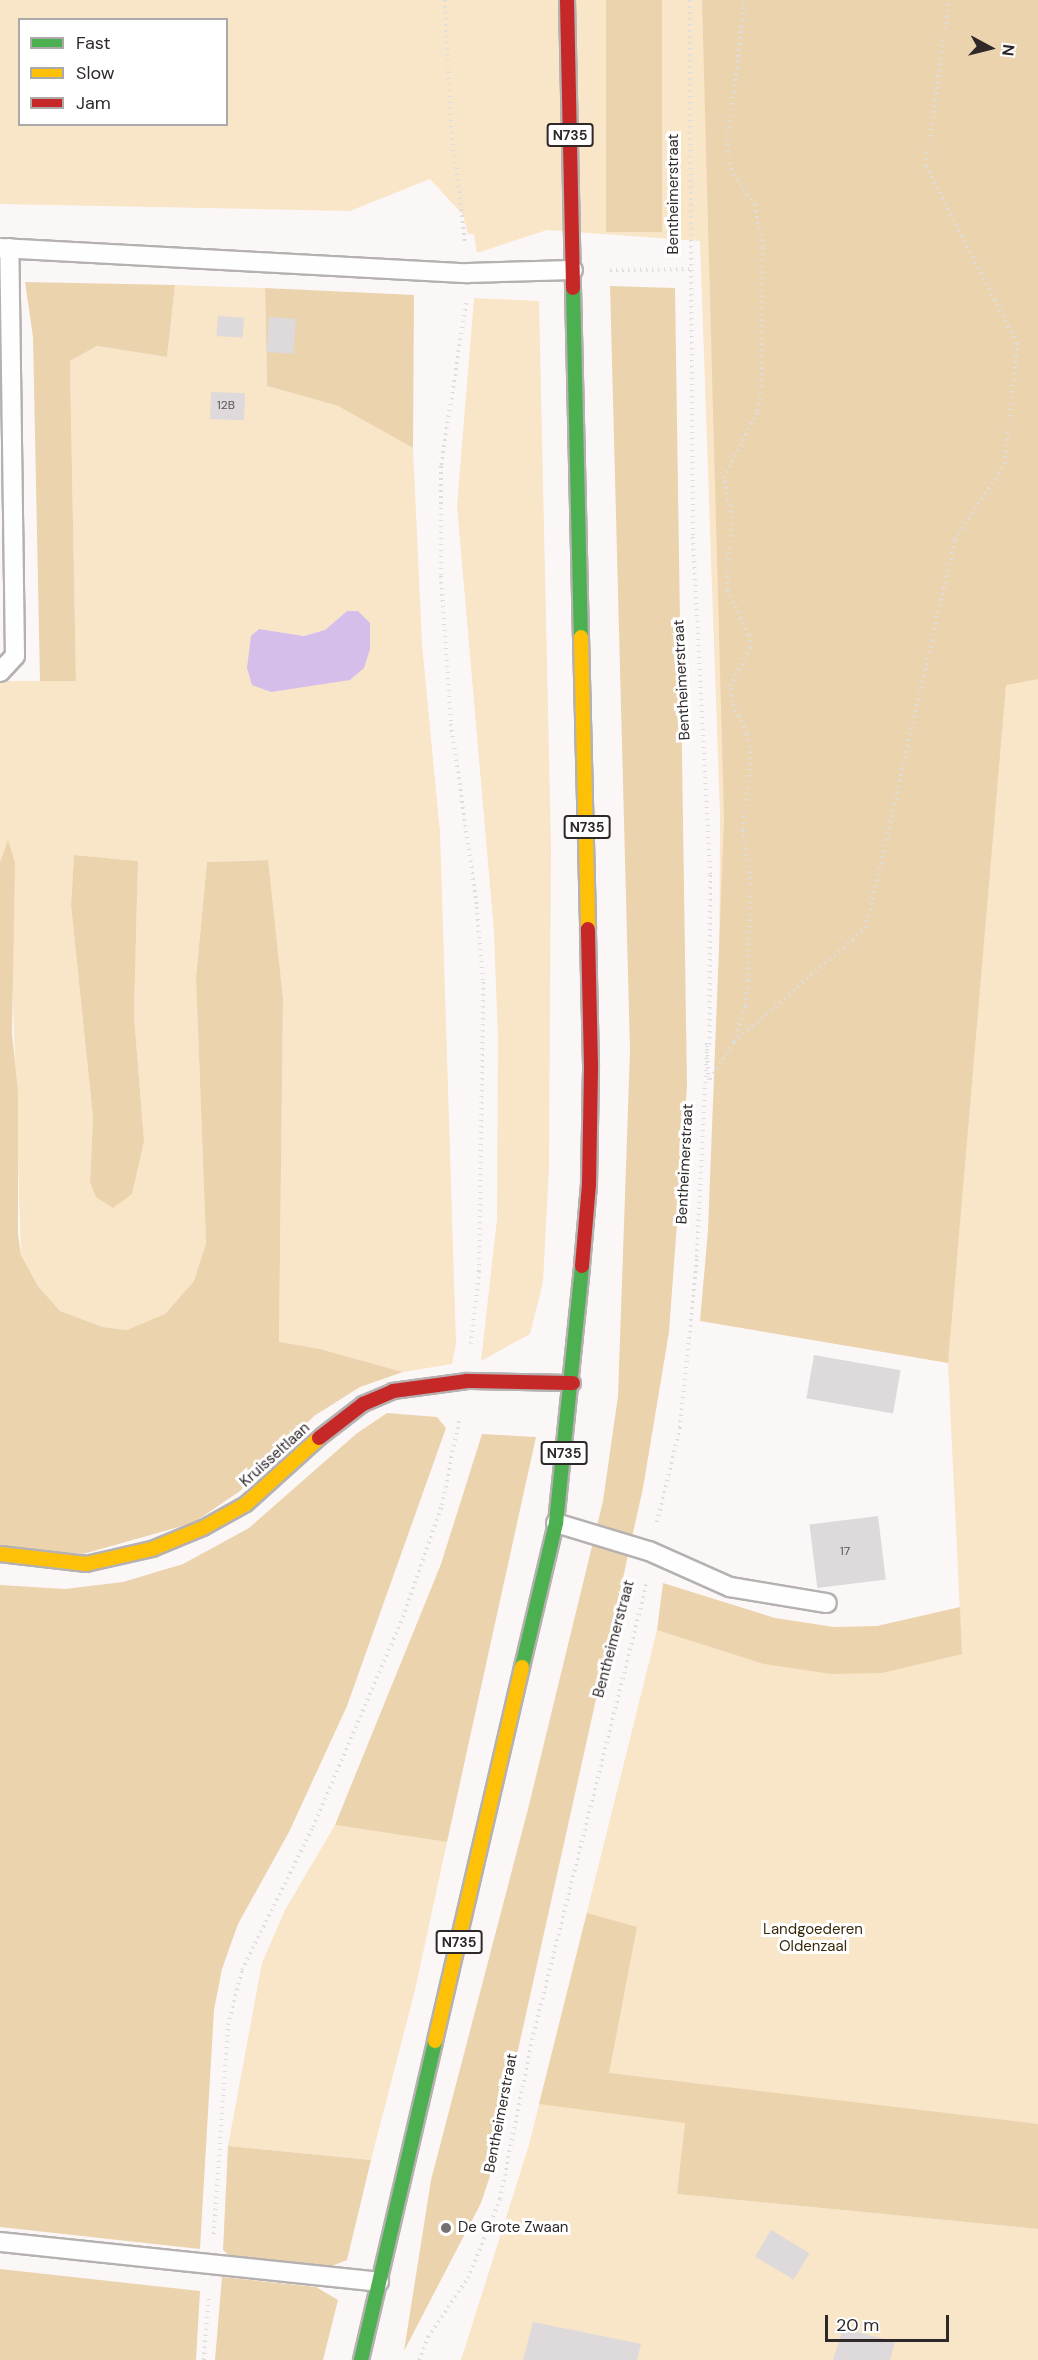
<!DOCTYPE html>
<html>
<head>
<meta charset="utf-8">
<style>
  body { margin:0 }
  #map { position:relative; width:1038px; height:2360px; overflow:hidden; background:#fcf7f7; font-family:"DM Sans",sans-serif }
  div>[style] { position:absolute }
  .green>* { inset:0; background:#f9e5c7 }
  .forest>* { inset:0; background:#ebd3ae; transform-origin:0 0 }
  .water>* { inset:0; background:#d6beeb }
  .building>* { inset:0; background:#ded9db; transform-origin:0 0 }
  .path>* { height:4px; margin-top:-2px; transform-origin:0; background:repeating-linear-gradient(90deg,#dedddd 0 1.5px,transparent 0 6px) }
  .roads { filter:drop-shadow(2px 0 #b6b1b1) drop-shadow(-2px 0 #b6b1b1) drop-shadow(0 2px #b6b1b1) drop-shadow(0 -2px #b6b1b1) }
  .lane>* { height:18px; margin:-9px; padding:0 9px; transform-origin:9px; border-radius:9px; background:#fffefe }
  .fast>* { height:14px; margin:-7px; padding:0 7px; transform-origin:7px; border-radius:7px; background:#4caf50 }
  .slow>* { height:14px; margin:-7px; padding:0 7px; transform-origin:7px; border-radius:7px; background:#ffc107 }
  .jam>* { height:14px; margin:-7px; padding:0 7px; transform-origin:7px; border-radius:7px; background:#c62828 }
  .dots>* { width:16px; height:16px; translate:-50% -50%; box-sizing:border-box; border:3px solid #fff; border-radius:50% }
  span { translate:-50% -50%; white-space:nowrap; text-align:center; line-height:1.15; -webkit-text-stroke:6px #fff; paint-order:stroke }
  .number-label { font-size:12px; color:#5a5456 }
  .number-label span { -webkit-text-stroke-width:0 }
  .shield-label span { padding:2px 4px; background:#fff; border:2px solid; border-radius:4px; -webkit-text-stroke-width:0 }
  .shield-label { font-size:14px; color:#2e2829; font-weight:700 }
  .street-label { font-size:15px; color:#2e2829 }
  .park-label { font-size:15px; color:#39290a }
  .poi-label { font-size:15px; color:#2e2829 }
  .left { translate:0 -50%; text-align:left }
  .legend { position:absolute; left:18px; top:18px; width:210px; height:108px; box-sizing:border-box; background:#fff; border:2px solid #aba9a9; margin:0; padding:8px 10px; list-style:none; font-size:18px; color:#2e2829 }
  .legend li { display:flex; align-items:center; gap:12px; height:30px }
  .legend b { width:30px; border:2px solid #aba9a9 }
  .north { position:absolute; left:960px; top:18px; width:60px; height:60px; -webkit-text-stroke:4px #fff; paint-order:stroke; rotate:97deg; font-size:16px; font-weight:700; line-height:24px; text-align:center; color:#2e2829 }
  .north::after { content:''; display:block; margin:auto; width:21px; height:27px; background:#2e2829; clip-path:polygon(50% 0,100% 100%,50% 72%,0 100%) }
  .scale { position:absolute; left:825px; top:2315px; width:124px; height:27px; box-sizing:border-box; border:3px solid #2e2829; border-top:0; padding-left:8px; font-size:18px; line-height:21px; white-space:nowrap; color:#2e2829; -webkit-text-stroke:4px #fff; paint-order:stroke }
</style>
</head>
<body>
<div id="map">
  <div class="green">
    <i style="clip-path:polygon(evenodd,0 0,1038px 0,1038px 2221px,680px 2170px,677px 2194px,1038px 2229px,1038px 2360px,461px 2360px,529px 2145px,657px 1630px,962px 1654px,948px 1363px,709px 1229px,719px 1021px,720px 816px,700px 241px,547px 230px,477px 253px,474px 234px,468px 234px,463px 215px,430px 179px,350px 211px,0 204px,0 0,20px 20px,226px 20px,226px 124px,20px 124px,20px 20px)"></i>
    <i style="clip-path:polygon(evenodd,175px 285px,265px 288px,267px 386px,338px 406px,413px 448px,422px 644px,440px 832px,456px 1344px,452px 1364px,403px 1372px,320px 1349px,279px 1343px,283px 1000px,267px 860px,207px 862px,196px 977px,206px 1243px,194px 1281px,165px 1314px,147px 1325px,127px 1330px,103px 1327px,60px 1311px,38px 1286px,21px 1255px,8px 841px,0 862px,0 681px,76px 681px,70px 361px,97px 346px,167px 357px,175px 285px,347px 611px,370px 640px,370px 649px,259px 629px,304px 636px,325px 630px,347px 611px,175px 285px,74px 855px,138px 861px,134px 1015px,144px 1141px,90px 1182px,93px 1118px,71px 905px,74px 855px)"></i>
    <i style="clip-path:polygon(474px 298px,539px 301px,551px 846px,549px 1168px,543px 1282px,530px 1334px,481px 1361px,497px 1219px,498px 1038px,494px 932px,457px 506px)"></i>
    <i style="clip-path:polygon(335px 1825px,447px 1842px,415px 1990px,371px 2160px,228px 2146px,262px 1963px,285px 1910px)"></i>
  </div>
  <div class="forest">
    <i style="left:606px;top:0;width:56px;height:232px"></i>
    <i style="clip-path:polygon(702px 0,1038px 0,1038px 679px,1006px 685px,948px 1363px,700px 1321px,708px 1230px,724px 819px)"></i>
    <i style="clip-path:polygon(25px 282px,175px 285px,167px 357px,97px 346px,70px 361px,76px 681px,40px 681px,33px 337px)"></i>
    <i style="clip-path:polygon(610px 286px,675px 288px,687px 1087px,669px 1332px,643px 1488px,490px 2176px,481px 2203px,404px 2351px,431px 2180px,529px 1805px,603px 1501px,618px 1396px,630px 1051px)"></i>
    <i style="clip-path:polygon(265px 288px,414px 295px,413px 448px,338px 406px,267px 386px)"></i>
    <i style="clip-path:polygon(8px 840px,15px 862px,12px 1033px,18px 1093px,18px 1234px,21px 1255px,38px 1286px,60px 1311px,103px 1327px,127px 1330px,165px 1314px,194px 1281px,206px 1243px,196px 977px,207px 862px,268px 860px,283px 999px,279px 1342px,320px 1349px,403px 1372px,360px 1387px,314px 1416px,240px 1491px,193px 1523px,83px 1554px,0 1548px,0 862px)"></i>
    <i style="clip-path:polygon(74px 855px,138px 861px,134px 1015px,144px 1141px,132px 1194px,113px 1208px,96px 1197px,90px 1182px,93px 1118px,71px 905px)"></i>
    <i style="clip-path:polygon(387px 1413px,437px 1417px,446px 1428px,347px 1706px,289px 1832px,238px 1924px,222px 1969px,214px 2010px,200px 2249px,0 2227px,0 1585px,65px 1589px,123px 1582px,183px 1564px,249px 1528px,356px 1434px)"></i>
    <i style="clip-path:polygon(482px 1434px,536px 1437px,447px 1842px,335px 1825px,441px 1564px)"></i>
    <i style="clip-path:polygon(663px 1583px,775px 1618px,834px 1627px,877px 1626px,960px 1607px,962px 1654px,882px 1673px,831px 1674px,764px 1664px,657px 1630px)"></i>
    <i style="clip-path:polygon(587px 1913px,637px 1927px,609px 2073px,1038px 2124px,1038px 2229px,677px 2194px,685px 2123px,539px 2104px)"></i>
    <i style="clip-path:polygon(228px 2146px,371px 2160px,347px 2260px,327px 2268px,230px 2256px,223px 2250px)"></i>
    <i style="clip-path:polygon(0 2269px,200px 2291px,196px 2360px,0 2360px)"></i>
    <i style="clip-path:polygon(222px 2277px,316px 2287px,338px 2300px,323px 2360px,215px 2360px)"></i>
  </div>
  <div class="water">
    <i style="clip-path:polygon(347px 611px,358px 611px,370px 623px,370px 649px,364px 668px,350px 680px,271px 692px,252px 685px,247px 668px,251px 636px,259px 629px,304px 636px,325px 630px)"></i>
  </div>
  <div class="building">
    <i style="left:218px;top:316px;width:26px;height:20px;rotate:4deg"></i>
    <i style="left:269px;top:317px;width:27px;height:35px;rotate:4deg"></i>
    <i style="left:211px;top:392px;width:34px;height:27px;rotate:2deg"></i>
    <i style="left:814px;top:1355px;width:88px;height:44px;rotate:10deg"></i>
    <i style="left:878px;top:1516px;width:64px;height:69px;rotate:83deg"></i>
    <i style="left:771px;top:2230px;width:45px;height:31px;rotate:31deg"></i>
    <i style="clip-path:polygon(533px 2322px,641px 2344px,637px 2360px,523px 2360px)"></i>
    <i style="clip-path:polygon(843px 2328px,895px 2342px,890px 2360px,833px 2360px)"></i>
  </div>
  <div class="path">
    <i style="left:445px;top:0;width:126px;rotate:87.3deg"></i>
    <i style="left:451px;top:126px;width:117px;rotate:83.1deg"></i>
    <i style="left:690px;top:0;width:537px;rotate:89.68deg"></i>
    <i style="left:693px;top:537px;width:338px;rotate:87.1deg"></i>
    <i style="left:710px;top:875px;width:171px;rotate:90.3deg"></i>
    <i style="left:610px;top:270px;width:81px;rotate:-0.7deg"></i>
    <i style="left:466px;top:303px;width:165px;rotate:98.7deg"></i>
    <i style="left:441px;top:466px;width:110px;rotate:90deg"></i>
    <i style="left:441px;top:576px;width:148px;rotate:86.1deg"></i>
    <i style="left:451px;top:724px;width:185px;rotate:81.9deg"></i>
    <i style="left:477px;top:907px;width:75px;rotate:85.4deg"></i>
    <i style="left:483px;top:982px;width:289px;rotate:90.8deg"></i>
    <i style="left:479px;top:1271px;width:73px;rotate:96.3deg"></i>
    <i style="left:734px;top:1042px;width:174px;rotate:-40.8deg"></i>
    <i style="left:866px;top:928px;width:399px;rotate:-77.1deg"></i>
    <i style="left:955px;top:539px;width:90px;rotate:-56.3deg"></i>
    <i style="left:1005px;top:464px;width:122px;rotate:-84.3deg"></i>
    <i style="left:1017px;top:343px;width:199px;rotate:-117.2deg"></i>
    <i style="left:926px;top:166px;width:168px;rotate:-82.1deg"></i>
    <i style="left:710px;top:1079px;width:44px;rotate:-57deg"></i>
    <i style="left:734px;top:1042px;width:38px;rotate:-72deg"></i>
    <i style="left:746px;top:1006px;width:25px;rotate:-85deg"></i>
    <i style="left:748px;top:981px;width:96px;rotate:-88.2deg"></i>
    <i style="left:751px;top:885px;width:56px;rotate:-98.3deg"></i>
    <i style="left:743px;top:830px;width:71px;rotate:-83.6deg"></i>
    <i style="left:751px;top:759px;width:26px;rotate:-99deg"></i>
    <i style="left:747px;top:733px;width:34px;rotate:-116deg"></i>
    <i style="left:732px;top:702px;width:16px;rotate:-97deg"></i>
    <i style="left:730px;top:686px;width:43px;rotate:-62.2deg"></i>
    <i style="left:750px;top:648px;width:13px;rotate:-94deg"></i>
    <i style="left:749px;top:635px;width:50px;rotate:-116.1deg"></i>
    <i style="left:727px;top:590px;width:72px;rotate:-86deg"></i>
    <i style="left:732px;top:518px;width:41px;rotate:-101.3deg"></i>
    <i style="left:724px;top:478px;width:75px;rotate:-63.1deg"></i>
    <i style="left:758px;top:411px;width:24px;rotate:-81deg"></i>
    <i style="left:762px;top:387px;width:140px;rotate:-89.6deg"></i>
    <i style="left:763px;top:247px;width:43px;rotate:-100.8deg"></i>
    <i style="left:755px;top:205px;width:42px;rotate:-124.4deg"></i>
    <i style="left:731px;top:170px;width:24px;rotate:-99deg"></i>
    <i style="left:727px;top:146px;width:147px;rotate:-83deg"></i>
    <i style="left:657px;top:1522px;width:97px;rotate:-76.3deg"></i>
    <i style="left:680px;top:1428px;width:172px;rotate:-84.3deg"></i>
    <i style="left:697px;top:1257px;width:214px;rotate:-87.3deg"></i>
    <i style="left:707px;top:1043px;width:37px;rotate:87deg"></i>
    <i style="left:214px;top:2234px;width:209px;rotate:-86.2deg"></i>
    <i style="left:228px;top:2025px;width:57px;rotate:-75.7deg"></i>
    <i style="left:242px;top:1970px;width:160px;rotate:-63.6deg"></i>
    <i style="left:313px;top:1827px;width:228px;rotate:-66.8deg"></i>
    <i style="left:403px;top:1617px;width:119px;rotate:-70.8deg"></i>
    <i style="left:442px;top:1505px;width:87px;rotate:-78.7deg"></i>
    <i style="left:204px;top:2360px;width:65px;rotate:-85.6deg"></i>
    <i style="left:419px;top:2360px;width:25px;rotate:-69deg"></i>
    <i style="left:428px;top:2337px;width:71px;rotate:-55.9deg"></i>
    <i style="left:468px;top:2278px;width:85px;rotate:-67.9deg"></i>
    <i style="left:500px;top:2199px;width:162px;rotate:-78.6deg"></i>
    <i style="left:532px;top:2040px;width:472px;rotate:-75.9deg"></i>
  </div>
  <div class="roads">
    <div class="lane">
      <i style="left:0;top:248px;width:469px;rotate:3.1deg"></i>
      <i style="left:468px;top:273px;width:105px;rotate:-1.6deg"></i>
      <i style="left:0;top:672px;width:22px;rotate:-47deg"></i>
      <i style="left:15px;top:656px;width:408px;rotate:-90.8deg"></i>
      <i style="left:556px;top:1523px;width:97px;rotate:16.8deg"></i>
      <i style="left:649px;top:1551px;width:89px;rotate:24deg"></i>
      <i style="left:730px;top:1587px;width:98px;rotate:9.4deg"></i>
      <i style="left:0;top:2242px;width:381px;rotate:6deg"></i>
    </div>
    <div class="fast">
      <i style="left:573px;top:288px;width:349px;rotate:88.7deg"></i>
      <i style="left:522px;top:1667px;width:148px;rotate:-76.7deg"></i>
      <i style="left:556px;top:1523px;width:258px;rotate:-84.2deg"></i>
      <i style="left:361px;top:2360px;width:327px;rotate:-76.9deg"></i>
    </div>
    <div class="slow">
      <i style="left:581px;top:637px;width:292px;rotate:88.6deg"></i>
      <i style="left:0;top:1554px;width:87px;rotate:6.6deg"></i>
      <i style="left:86px;top:1564px;width:68px;rotate:-12.8deg"></i>
      <i style="left:152px;top:1549px;width:55px;rotate:-22.4deg"></i>
      <i style="left:203px;top:1528px;width:49px;rotate:-29.2deg"></i>
      <i style="left:246px;top:1504px;width:98px;rotate:-42.1deg"></i>
      <i style="left:435px;top:2041px;width:384px;rotate:-76.9deg"></i>
    </div>
    <div class="jam">
      <i style="left:567px;top:0;width:288px;rotate:88.8deg"></i>
      <i style="left:582px;top:1266px;width:82px;rotate:-85.1deg"></i>
      <i style="left:589px;top:1184px;width:119px;rotate:-89deg"></i>
      <i style="left:591px;top:1065px;width:136px;rotate:-91.3deg"></i>
      <i style="left:319px;top:1438px;width:56px;rotate:-37.7deg"></i>
      <i style="left:363px;top:1404px;width:33px;rotate:-23deg"></i>
      <i style="left:393px;top:1391px;width:75px;rotate:-7.7deg"></i>
      <i style="left:467px;top:1381px;width:106px;rotate:1.1deg"></i>
    </div>
  </div>
  <div class="dots">
    <i style="left:446px;top:2228px;background:#767071"></i>
  </div>
  <div class="number-label">
    <span style="left:226px;top:406px">12B</span>
    <span style="left:845px;top:1552px">17</span>
  </div>
  <div class="shield-label">
    <span style="left:570px;top:135px">N735</span>
    <span style="left:587px;top:827px">N735</span>
    <span style="left:564px;top:1453px">N735</span>
    <span style="left:459px;top:1942px">N735</span>
  </div>
  <div class="street-label">
    <span style="left:674px;top:194px;rotate:-90deg">Bentheimerstraat</span>
    <span style="left:682px;top:680px;rotate:-93deg">Bentheimerstraat</span>
    <span style="left:685px;top:1164px;rotate:-87deg">Bentheimerstraat</span>
    <span style="left:275px;top:1455px;rotate:-42deg">Kruisseltlaan</span>
    <span style="left:614px;top:1639px;rotate:-75deg">Bentheimerstraat</span>
    <span style="left:501px;top:2113px;rotate:-79deg">Bentheimerstraat</span>
  </div>
  <div class="park-label">
    <span style="left:813px;top:1938px">Landgoederen<br>Oldenzaal</span>
  </div>
  <div class="poi-label">
    <span class="left" style="left:458px;top:2228px">De Grote Zwaan</span>
  </div>
  <ul class="legend">
  <li><b style="height:8px;background:#4caf50"></b>Fast</li>
  <li><b style="height:8px;background:#ffc107"></b>Slow</li>
  <li><b style="height:8px;background:#c62828"></b>Jam</li>
  </ul>
  <div class="north">N</div>
  <div class="scale">20 m</div>
</div>
</body>
</html>
